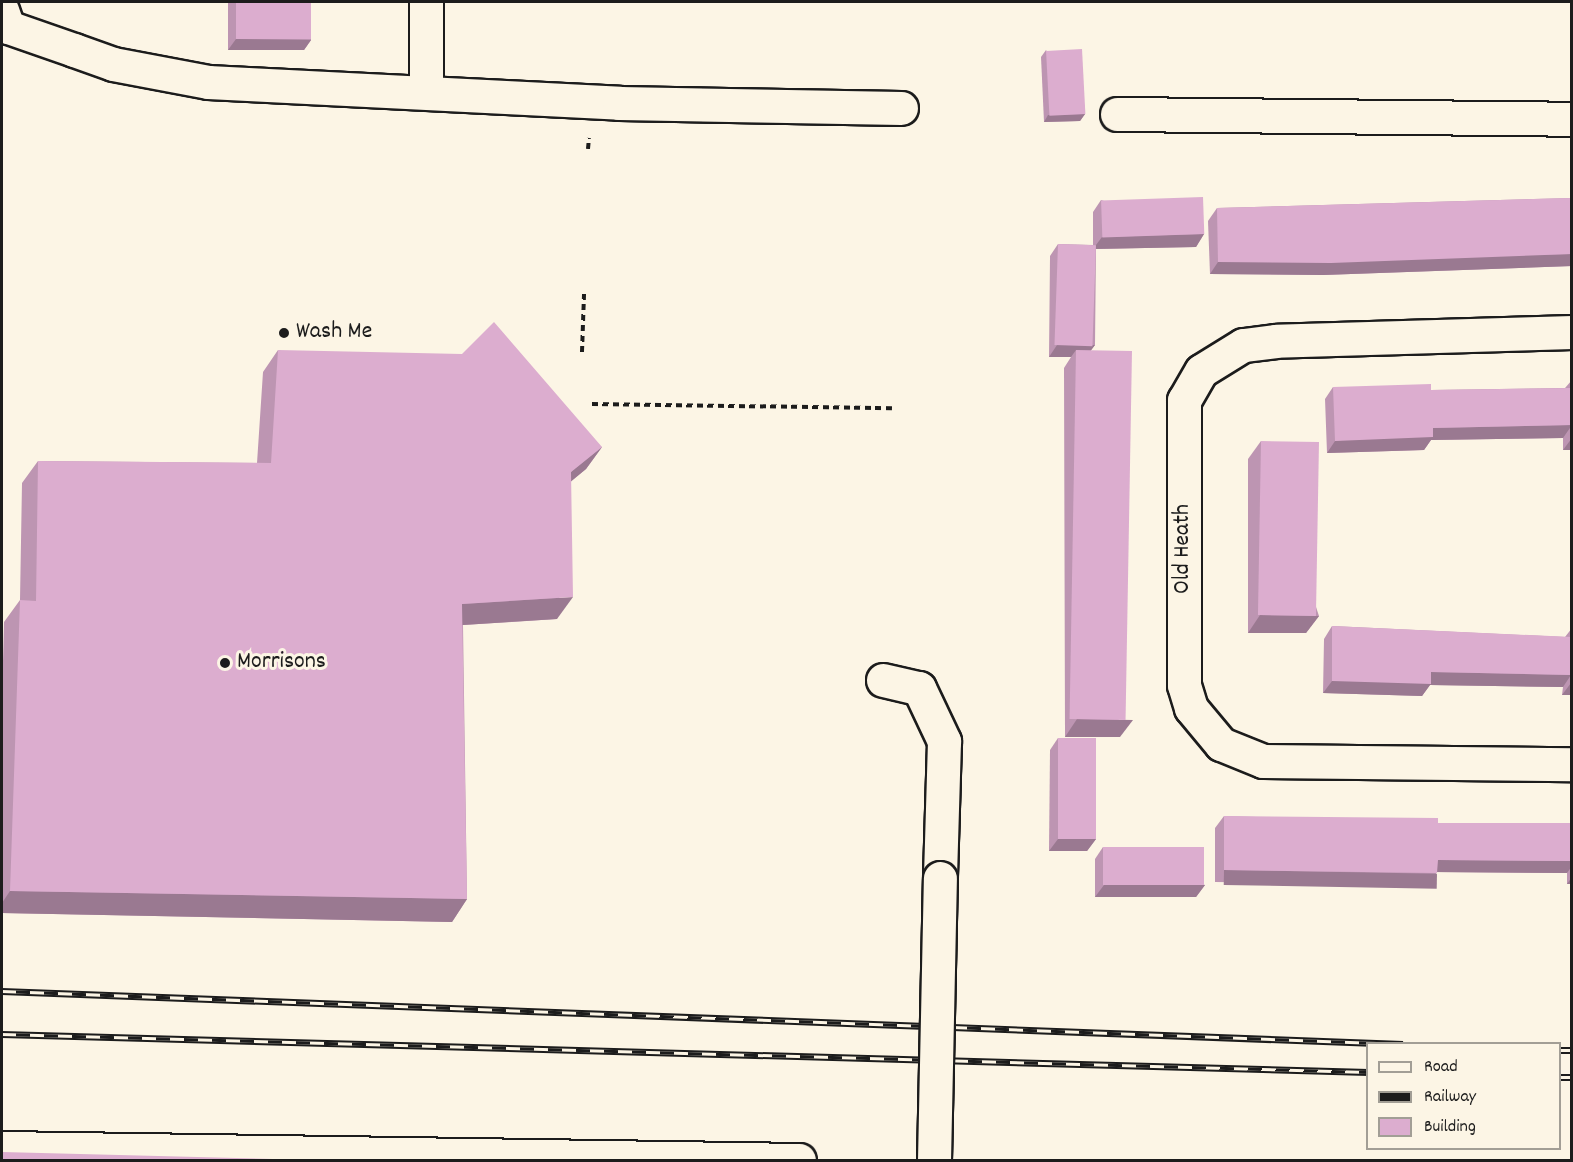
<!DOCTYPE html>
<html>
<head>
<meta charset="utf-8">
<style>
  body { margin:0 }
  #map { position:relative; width:1573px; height:1162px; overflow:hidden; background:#fcf5e5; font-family:Dekko,sans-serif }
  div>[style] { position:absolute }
  .path>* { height:4px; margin-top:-2px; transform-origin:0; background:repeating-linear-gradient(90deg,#1c1c1c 0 6px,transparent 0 10.5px) }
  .roads { filter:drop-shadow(2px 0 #1c1c1c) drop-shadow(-2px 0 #1c1c1c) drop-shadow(0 2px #1c1c1c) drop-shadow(0 -2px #1c1c1c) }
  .minor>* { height:33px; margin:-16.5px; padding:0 16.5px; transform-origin:16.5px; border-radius:16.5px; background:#fcf5e5 }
  .rail>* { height:7px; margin-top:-3.5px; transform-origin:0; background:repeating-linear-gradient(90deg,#fcf5e5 0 14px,#1c1c1c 0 28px); box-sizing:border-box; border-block:2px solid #1c1c1c }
  .bridges { filter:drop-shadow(2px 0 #1c1c1c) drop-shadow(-2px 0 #1c1c1c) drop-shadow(0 2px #1c1c1c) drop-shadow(0 -2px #1c1c1c) }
  .minor-bridge>* { height:33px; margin:-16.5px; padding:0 16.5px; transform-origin:16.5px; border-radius:16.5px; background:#fcf5e5 }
  .wall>* { inset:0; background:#bd95b2 }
  .shaded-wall>* { inset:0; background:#9a7991; transform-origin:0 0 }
  .building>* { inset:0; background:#dcadcf; transform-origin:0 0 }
  .dots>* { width:16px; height:16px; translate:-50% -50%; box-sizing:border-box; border:3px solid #fcf5e5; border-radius:50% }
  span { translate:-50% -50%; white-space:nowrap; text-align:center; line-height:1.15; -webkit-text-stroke:6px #fcf5e5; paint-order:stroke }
  .poi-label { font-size:24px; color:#1c1c1c }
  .left { translate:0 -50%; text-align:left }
  .street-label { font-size:24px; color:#1c1c1c }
  .frame { position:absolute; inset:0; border:3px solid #1c1c1c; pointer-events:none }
  .legend { position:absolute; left:1366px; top:1042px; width:195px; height:108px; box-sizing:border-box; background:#fcf5e5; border:2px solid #a29e95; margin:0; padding:8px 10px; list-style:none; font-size:18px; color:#1c1c1c }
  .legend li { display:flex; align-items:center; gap:12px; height:30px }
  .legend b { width:30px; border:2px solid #a29e95 }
</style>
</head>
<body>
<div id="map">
  <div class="path">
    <i style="left:588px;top:149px;width:11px;rotate:-85deg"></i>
    <i style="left:582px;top:352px;width:58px;rotate:-88deg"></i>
    <i style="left:592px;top:404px;width:300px;rotate:0.8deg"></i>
  </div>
  <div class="roads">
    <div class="minor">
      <i style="left:426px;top:2px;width:90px;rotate:90deg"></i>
      <i style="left:2px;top:10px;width:18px;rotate:71deg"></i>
      <i style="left:8px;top:27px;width:70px;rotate:19.2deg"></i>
      <i style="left:74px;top:50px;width:41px;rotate:19.7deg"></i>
      <i style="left:113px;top:64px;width:97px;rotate:10.7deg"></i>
      <i style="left:208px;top:82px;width:412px;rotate:2.9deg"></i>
      <i style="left:619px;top:103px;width:282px;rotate:1deg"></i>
      <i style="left:1117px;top:114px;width:455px;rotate:0.6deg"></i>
      <i style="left:1572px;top:332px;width:296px;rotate:178.3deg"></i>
      <i style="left:1276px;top:341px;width:33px;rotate:173deg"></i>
      <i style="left:1243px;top:345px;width:49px;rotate:148.2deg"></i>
      <i style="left:1201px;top:371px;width:34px;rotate:120deg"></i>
      <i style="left:1184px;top:400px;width:285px;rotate:90deg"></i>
      <i style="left:1184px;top:685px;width:24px;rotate:73deg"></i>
      <i style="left:1191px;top:708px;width:47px;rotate:50.2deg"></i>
      <i style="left:1221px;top:744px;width:45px;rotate:22deg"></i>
      <i style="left:1263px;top:761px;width:309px;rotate:0.6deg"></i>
      <i style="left:883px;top:680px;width:37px;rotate:13deg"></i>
      <i style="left:919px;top:688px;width:59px;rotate:64.7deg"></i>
      <i style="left:944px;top:741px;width:137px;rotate:91.7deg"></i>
      <i style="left:2px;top:1148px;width:797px;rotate:0.86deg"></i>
    </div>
  </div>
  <div class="rail">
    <i style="left:2px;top:991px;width:1402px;rotate:2.17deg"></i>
    <i style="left:2px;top:1034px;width:1367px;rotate:1.59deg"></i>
    <i style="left:1560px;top:1050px;width:12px"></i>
    <i style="left:1560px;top:1077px;width:12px"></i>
  </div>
  <div class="bridges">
    <div class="minor-bridge">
      <i style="left:934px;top:1160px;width:282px;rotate:-88.8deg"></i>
    </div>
  </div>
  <div class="wall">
    <i style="clip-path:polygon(228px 2px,311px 2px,311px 40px,304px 50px,228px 50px)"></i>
    <i style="clip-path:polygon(1046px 50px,1085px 114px,1080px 121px,1044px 122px,1041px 57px)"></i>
    <i style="clip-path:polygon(1572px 198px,1572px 266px,1323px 275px,1210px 274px,1208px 221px,1217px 208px)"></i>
    <i style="clip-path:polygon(1101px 200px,1204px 234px,1196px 247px,1096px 249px,1095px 345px,1091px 350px,1120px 737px,1065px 737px,1064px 368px,1071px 357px,1049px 357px,1050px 256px,1058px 244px,1093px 245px,1093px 212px)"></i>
    <i style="clip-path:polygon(278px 350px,602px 447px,586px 469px,571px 481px,557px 619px,463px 625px,467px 899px,452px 922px,2px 913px,2px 700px,4px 622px,20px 600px,22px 483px,38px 461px,257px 463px,263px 372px)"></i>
    <i style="clip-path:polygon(1572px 380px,1572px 450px,1563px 450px,1563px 438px,1431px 440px,1424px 450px,1327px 453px,1325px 399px,1333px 387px,1431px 390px,1565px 388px)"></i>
    <i style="clip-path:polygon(1261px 441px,1319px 616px,1306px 633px,1248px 633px,1248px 459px)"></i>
    <i style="clip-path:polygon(1332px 626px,1565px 637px,1572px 628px,1572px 695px,1562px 695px,1563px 687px,1430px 685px,1422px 696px,1323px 693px,1324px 639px)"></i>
    <i style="clip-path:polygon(1058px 738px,1096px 839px,1087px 851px,1049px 851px,1050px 750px)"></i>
    <i style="clip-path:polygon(1224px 816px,1438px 823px,1572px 823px,1572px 884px,1567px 884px,1567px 873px,1437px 872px,1429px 885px,1215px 882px,1215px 828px)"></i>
    <i style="clip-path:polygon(1103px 847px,1205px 885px,1196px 897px,1095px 897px,1095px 859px)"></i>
  </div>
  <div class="shaded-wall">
    <i style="clip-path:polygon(236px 39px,311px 40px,304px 50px,228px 50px)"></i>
    <i style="clip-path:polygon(1085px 114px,1080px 121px,1044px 122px,1048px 115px)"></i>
    <i style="clip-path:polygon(1204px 234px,1196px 247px,1093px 249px,1102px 237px)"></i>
    <i style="clip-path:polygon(1572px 254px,1572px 266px,1323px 275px,1210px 274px,1218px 262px)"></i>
    <i style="clip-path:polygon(1057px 345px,1095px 345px,1086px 357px,1076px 350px,1071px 357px,1049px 357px)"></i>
    <i style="clip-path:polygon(1572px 425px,1563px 438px,1431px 440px,1424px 450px,1327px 453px,1335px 441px,1433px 428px)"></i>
    <i style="clip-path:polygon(1572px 438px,1572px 450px,1563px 450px)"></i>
    <i style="clip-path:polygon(602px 447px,586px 469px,556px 494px,571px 472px)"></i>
    <i style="clip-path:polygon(573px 597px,557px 619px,447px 626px,462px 604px)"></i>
    <i style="clip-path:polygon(1260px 615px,1319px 616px,1306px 633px,1248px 633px)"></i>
    <i style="clip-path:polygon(1431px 672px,1571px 675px,1563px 687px,1430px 685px,1422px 696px,1323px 693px,1332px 681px)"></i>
    <i style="clip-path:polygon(1571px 683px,1572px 695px,1562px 695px)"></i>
    <i style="clip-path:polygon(1077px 719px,1133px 720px,1120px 737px,1065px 737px)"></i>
    <i style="clip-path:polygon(1058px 839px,1096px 839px,1087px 851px,1049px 851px)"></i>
    <i style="clip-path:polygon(1438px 860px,1572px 861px,1572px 866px,1567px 873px,1429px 872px)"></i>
    <i style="left:1224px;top:870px;width:213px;height:15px;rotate:1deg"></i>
    <i style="clip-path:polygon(1572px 877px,1572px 884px,1567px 884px)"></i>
    <i style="clip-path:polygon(1104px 885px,1205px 885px,1196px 897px,1095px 897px)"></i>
    <i style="clip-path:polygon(10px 891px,467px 899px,452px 922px,2px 913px,2px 903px)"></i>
  </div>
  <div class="building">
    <i style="left:236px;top:2px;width:75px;height:37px"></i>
    <i style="left:1082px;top:49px;width:65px;height:36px;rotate:87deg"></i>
    <i style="left:1203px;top:197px;width:37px;height:102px;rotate:88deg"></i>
    <i style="clip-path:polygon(1572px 198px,1572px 254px,1331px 263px,1218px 262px,1217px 208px)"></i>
    <i style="left:1058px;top:244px;width:38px;height:101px;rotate:2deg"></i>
    <i style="clip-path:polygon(494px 322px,602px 447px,571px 472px,573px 597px,462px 604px,467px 899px,10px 891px,20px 600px,36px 601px,38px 461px,271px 463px,278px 350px,462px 354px)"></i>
    <i style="left:1076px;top:350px;width:56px;height:369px;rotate:1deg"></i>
    <i style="clip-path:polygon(1572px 380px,1572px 425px,1433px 428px,1433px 437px,1335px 441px,1333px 387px,1431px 384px,1431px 390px,1571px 388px)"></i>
    <i style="left:1261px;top:441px;width:58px;height:174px;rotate:1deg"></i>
    <i style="clip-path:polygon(1332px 626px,1572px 637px,1572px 683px,1571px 675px,1431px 672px,1431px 684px,1332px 681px)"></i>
    <i style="left:1058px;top:738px;width:38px;height:101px"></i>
    <i style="clip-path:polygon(1224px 816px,1438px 818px,1438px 823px,1572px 823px,1572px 861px,1438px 860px,1437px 873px,1224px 870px)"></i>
    <i style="left:1103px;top:847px;width:101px;height:38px"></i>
    <i style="clip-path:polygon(2px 1152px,349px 1161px,2px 1161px)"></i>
  </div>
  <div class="dots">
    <i style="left:284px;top:333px;background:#1c1c1c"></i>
    <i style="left:225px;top:663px;background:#1c1c1c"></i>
  </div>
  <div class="poi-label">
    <span class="left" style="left:296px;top:333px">Wash Me</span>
    <span class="left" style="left:237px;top:663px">Morrisons</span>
  </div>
  <div class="street-label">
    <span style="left:1184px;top:549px;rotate:-90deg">Old Heath</span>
  </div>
  <div class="frame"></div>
  <ul class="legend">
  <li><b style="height:8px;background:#fcf5e5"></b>Road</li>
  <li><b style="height:8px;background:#1c1c1c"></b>Railway</li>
  <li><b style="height:16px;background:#dcadcf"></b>Building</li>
  </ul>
</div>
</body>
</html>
